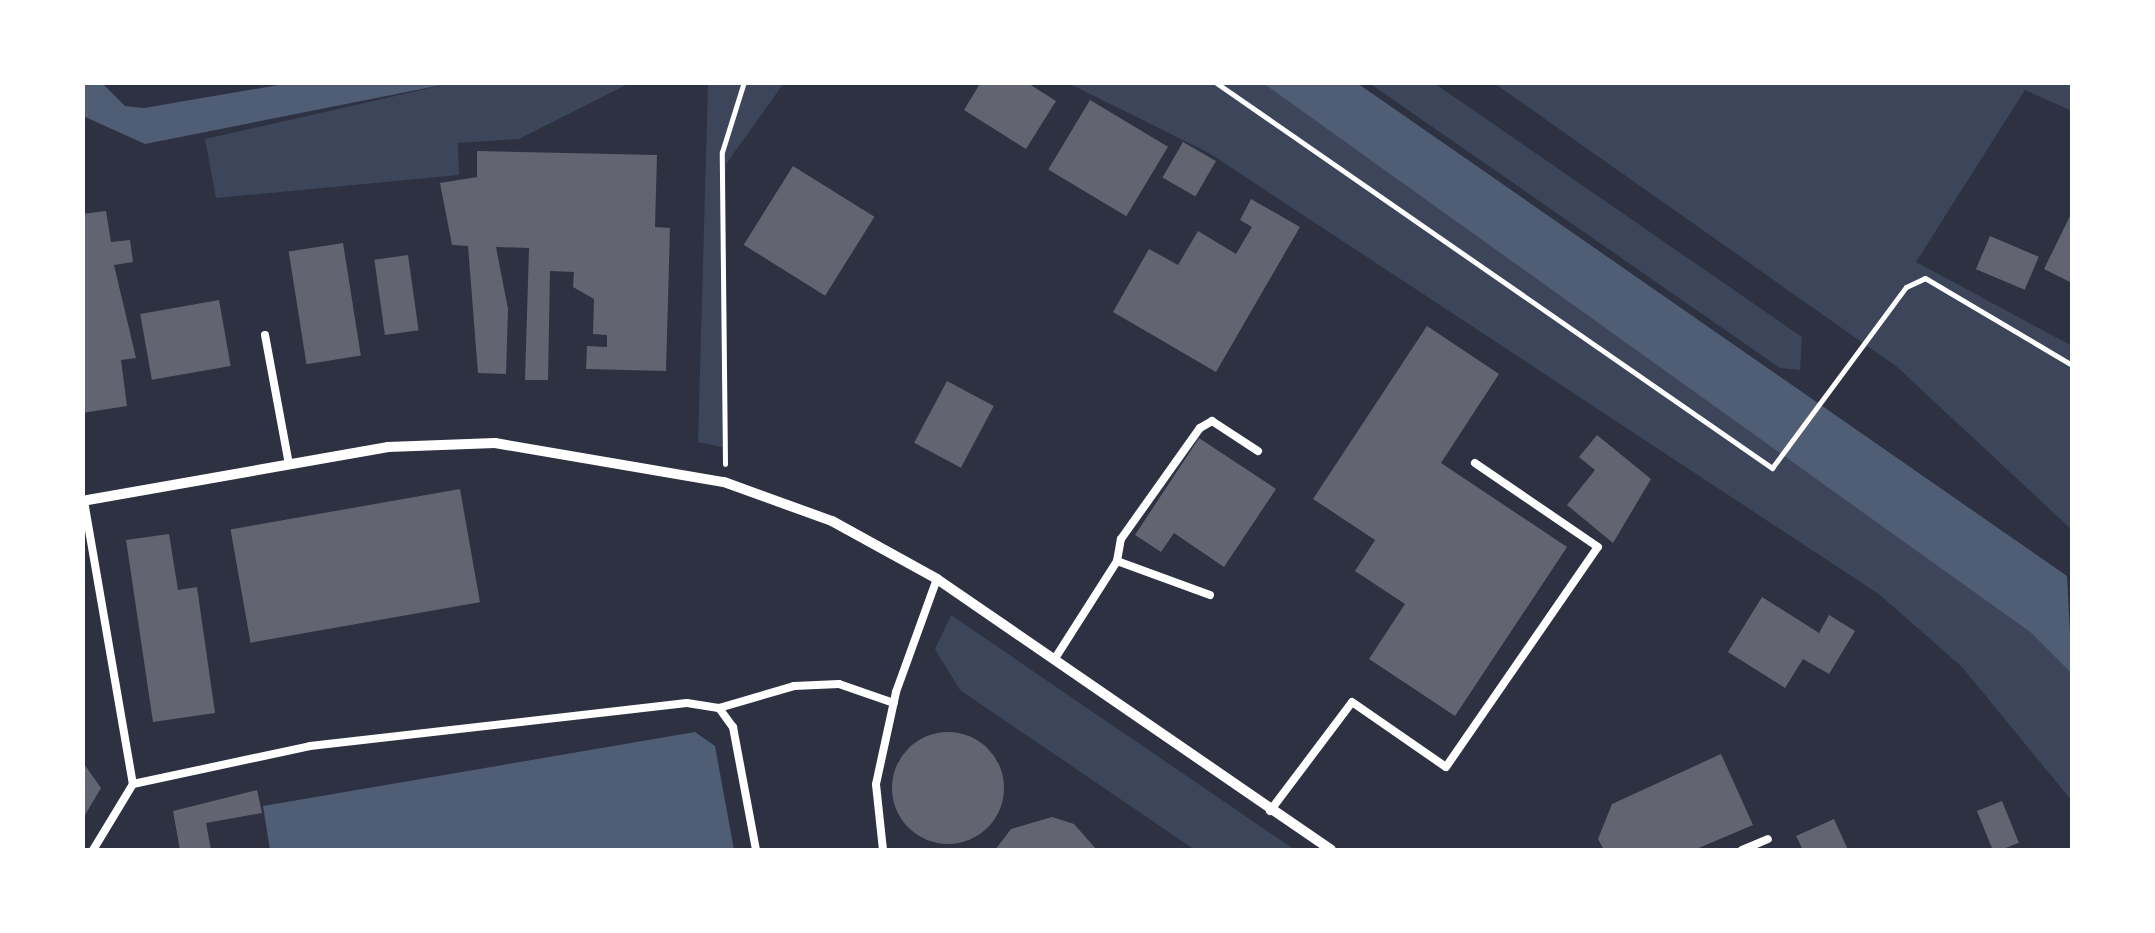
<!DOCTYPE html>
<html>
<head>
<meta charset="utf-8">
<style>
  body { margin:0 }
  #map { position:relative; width:2155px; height:933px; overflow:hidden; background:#2d3142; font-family:"Titillium Web",sans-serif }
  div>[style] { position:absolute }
  .green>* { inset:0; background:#3c4559 }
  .water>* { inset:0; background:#4f5d75 }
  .building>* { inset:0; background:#626471; transform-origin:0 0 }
  .round { border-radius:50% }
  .path>* { height:5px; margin:-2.5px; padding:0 2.5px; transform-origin:2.5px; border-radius:2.5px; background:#fff }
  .service>* { height:8px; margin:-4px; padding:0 4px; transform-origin:4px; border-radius:4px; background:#fff }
  .minor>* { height:10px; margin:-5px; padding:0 5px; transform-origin:5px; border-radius:5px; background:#fff }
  span { translate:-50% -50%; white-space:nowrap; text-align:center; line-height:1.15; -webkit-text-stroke:10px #fff; paint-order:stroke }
  .frame { position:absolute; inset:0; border:85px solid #fff; pointer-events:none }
</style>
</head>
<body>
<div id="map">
  <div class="green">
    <i style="clip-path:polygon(452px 83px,630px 83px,519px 139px,458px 143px,459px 175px,216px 198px,205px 139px)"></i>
    <i style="clip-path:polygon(708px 83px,784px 83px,726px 164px,722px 447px,698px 442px)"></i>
    <i style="clip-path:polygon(1068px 83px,1263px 83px,1311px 112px,2030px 632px,2072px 674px,2072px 801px,1962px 667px,1880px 595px,1209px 153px)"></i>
    <i style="clip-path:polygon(1369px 83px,1434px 83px,1802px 337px,1800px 370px,1780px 368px)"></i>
    <i style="clip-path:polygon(1494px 83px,2072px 83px,2072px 111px,2025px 90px,1916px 262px,2072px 346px,2072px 530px,1897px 367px)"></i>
    <i style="clip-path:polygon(951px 615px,1295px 850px,1195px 850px,960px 690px,935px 649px)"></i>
  </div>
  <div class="water">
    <i style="clip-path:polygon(83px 82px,102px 83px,125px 106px,144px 108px,290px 83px,452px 83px,145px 144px,83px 116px)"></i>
    <i style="clip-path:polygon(1263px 83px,1357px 83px,2067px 576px,2072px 674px,2030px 632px)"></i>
    <i style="clip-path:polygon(695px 732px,715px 746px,734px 850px,270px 850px,263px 806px)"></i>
  </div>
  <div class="building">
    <i style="clip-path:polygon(981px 82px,1026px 82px,1056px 101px,1026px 149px,964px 110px)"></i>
    <i style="left:1090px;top:100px;width:91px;height:81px;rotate:31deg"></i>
    <i style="left:1183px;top:142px;width:38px;height:41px;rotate:30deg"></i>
    <i style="clip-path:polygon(477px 151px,657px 155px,655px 227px,670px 228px,666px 371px,586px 369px,587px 346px,607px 347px,607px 335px,593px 334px,594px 299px,573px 287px,574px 272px,550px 271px,548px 380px,525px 380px,529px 248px,496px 247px,508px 309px,506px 374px,478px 373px,468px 246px,452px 245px,440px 183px,477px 177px)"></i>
    <i style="left:793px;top:166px;width:96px;height:93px;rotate:32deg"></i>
    <i style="clip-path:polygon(1251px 199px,1300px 227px,1216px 372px,1113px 312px,1149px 249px,1178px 265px,1198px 231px,1236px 254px,1252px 227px,1240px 220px)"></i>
    <i style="clip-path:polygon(106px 211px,111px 242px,130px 240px,133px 262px,114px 265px,136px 358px,121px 360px,127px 406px,82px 413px,82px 214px)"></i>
    <i style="clip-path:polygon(2070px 216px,2072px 217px,2072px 283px,2044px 269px)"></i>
    <i style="left:1990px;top:236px;width:53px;height:36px;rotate:23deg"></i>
    <i style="left:343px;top:243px;width:114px;height:55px;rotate:81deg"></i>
    <i style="left:408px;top:255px;width:76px;height:34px;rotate:82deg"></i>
    <i style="left:219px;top:300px;width:67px;height:80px;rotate:80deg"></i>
    <i style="clip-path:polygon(1427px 326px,1499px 374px,1441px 463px,1567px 547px,1455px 716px,1369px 659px,1405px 604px,1355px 571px,1375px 540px,1313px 499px)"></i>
    <i style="left:947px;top:381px;width:53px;height:70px;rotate:28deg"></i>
    <i style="clip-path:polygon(1597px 435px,1651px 479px,1613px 543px,1567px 505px,1595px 470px,1579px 457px)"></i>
    <i style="clip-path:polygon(1199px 438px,1276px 489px,1224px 567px,1174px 533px,1161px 552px,1135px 535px)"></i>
    <i style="left:460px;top:489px;width:115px;height:233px;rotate:80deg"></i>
    <i style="clip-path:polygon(169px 534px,178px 590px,197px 587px,215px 713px,153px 722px,126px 540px)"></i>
    <i style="clip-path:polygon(1762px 597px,1819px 633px,1829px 615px,1855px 631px,1829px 674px,1803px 659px,1785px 688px,1728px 652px)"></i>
    <i class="round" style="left:892px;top:732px;width:112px;height:112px"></i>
    <i style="clip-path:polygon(1721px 754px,1753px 825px,1694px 850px,1604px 850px,1598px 839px,1612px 804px)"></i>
    <i style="clip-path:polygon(82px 761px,101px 788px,82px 820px)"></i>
    <i style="clip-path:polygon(257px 790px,262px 813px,206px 823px,211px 850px,180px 850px,173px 811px)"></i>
    <i style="left:2002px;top:801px;width:45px;height:27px;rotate:68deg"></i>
    <i style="clip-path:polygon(1052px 817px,1074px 824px,1097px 850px,995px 850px,1011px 829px)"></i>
    <i style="clip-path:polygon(1834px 819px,1848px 850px,1803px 850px,1796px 836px)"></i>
  </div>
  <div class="path">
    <i style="left:1215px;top:82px;width:678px;rotate:34.72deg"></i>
    <i style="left:1772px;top:468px;width:225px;rotate:-53.5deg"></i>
    <i style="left:1906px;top:287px;width:21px;rotate:-25deg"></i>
    <i style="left:1925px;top:278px;width:171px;rotate:30.6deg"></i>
    <i style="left:725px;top:464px;width:312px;rotate:-90.6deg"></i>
    <i style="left:722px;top:152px;width:73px;rotate:-72.6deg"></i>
  </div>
  <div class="service">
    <i style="left:265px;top:335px;width:132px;rotate:79.5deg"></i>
    <i style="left:84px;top:501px;width:287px;rotate:80.2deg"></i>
    <i style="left:133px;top:784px;width:77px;rotate:121.2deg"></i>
    <i style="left:1117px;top:561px;width:22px;rotate:-80deg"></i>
    <i style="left:1121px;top:539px;width:136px;rotate:-54.6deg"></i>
    <i style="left:1200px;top:428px;width:14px;rotate:-30deg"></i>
    <i style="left:1212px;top:421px;width:55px;rotate:33.1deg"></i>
    <i style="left:1054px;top:660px;width:117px;rotate:-57.5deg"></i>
    <i style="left:1117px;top:561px;width:99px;rotate:20.1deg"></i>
    <i style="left:719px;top:708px;width:78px;rotate:-16.3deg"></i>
    <i style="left:794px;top:686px;width:45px;rotate:-2.5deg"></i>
    <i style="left:839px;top:684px;width:58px;rotate:19.1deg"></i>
    <i style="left:133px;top:784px;width:181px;rotate:-12.1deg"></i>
    <i style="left:310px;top:746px;width:379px;rotate:-6.5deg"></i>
    <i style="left:687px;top:703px;width:32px;rotate:9deg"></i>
    <i style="left:719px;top:708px;width:24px;rotate:54deg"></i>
    <i style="left:733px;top:727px;width:125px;rotate:79.4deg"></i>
    <i style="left:1270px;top:811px;width:136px;rotate:-53deg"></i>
    <i style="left:1352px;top:702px;width:114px;rotate:34.7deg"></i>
    <i style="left:1446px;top:767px;width:267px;rotate:-55.4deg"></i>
    <i style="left:1598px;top:547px;width:149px;rotate:-145.7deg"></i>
    <i style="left:883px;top:850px;width:66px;rotate:-96.1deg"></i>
    <i style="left:876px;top:784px;width:94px;rotate:-77.7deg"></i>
    <i style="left:896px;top:692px;width:120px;rotate:-70.1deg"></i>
    <i style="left:1742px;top:850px;width:28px;rotate:-23deg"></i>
  </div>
  <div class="minor">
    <i style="left:82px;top:501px;width:311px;rotate:-10deg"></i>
    <i style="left:388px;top:447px;width:107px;rotate:-2.1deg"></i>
    <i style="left:495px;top:443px;width:232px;rotate:9.7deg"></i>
    <i style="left:724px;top:482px;width:115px;rotate:19.9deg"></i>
    <i style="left:832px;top:521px;width:120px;rotate:28.9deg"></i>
    <i style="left:937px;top:579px;width:478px;rotate:34.5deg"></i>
  </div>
  <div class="frame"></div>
</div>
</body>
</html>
